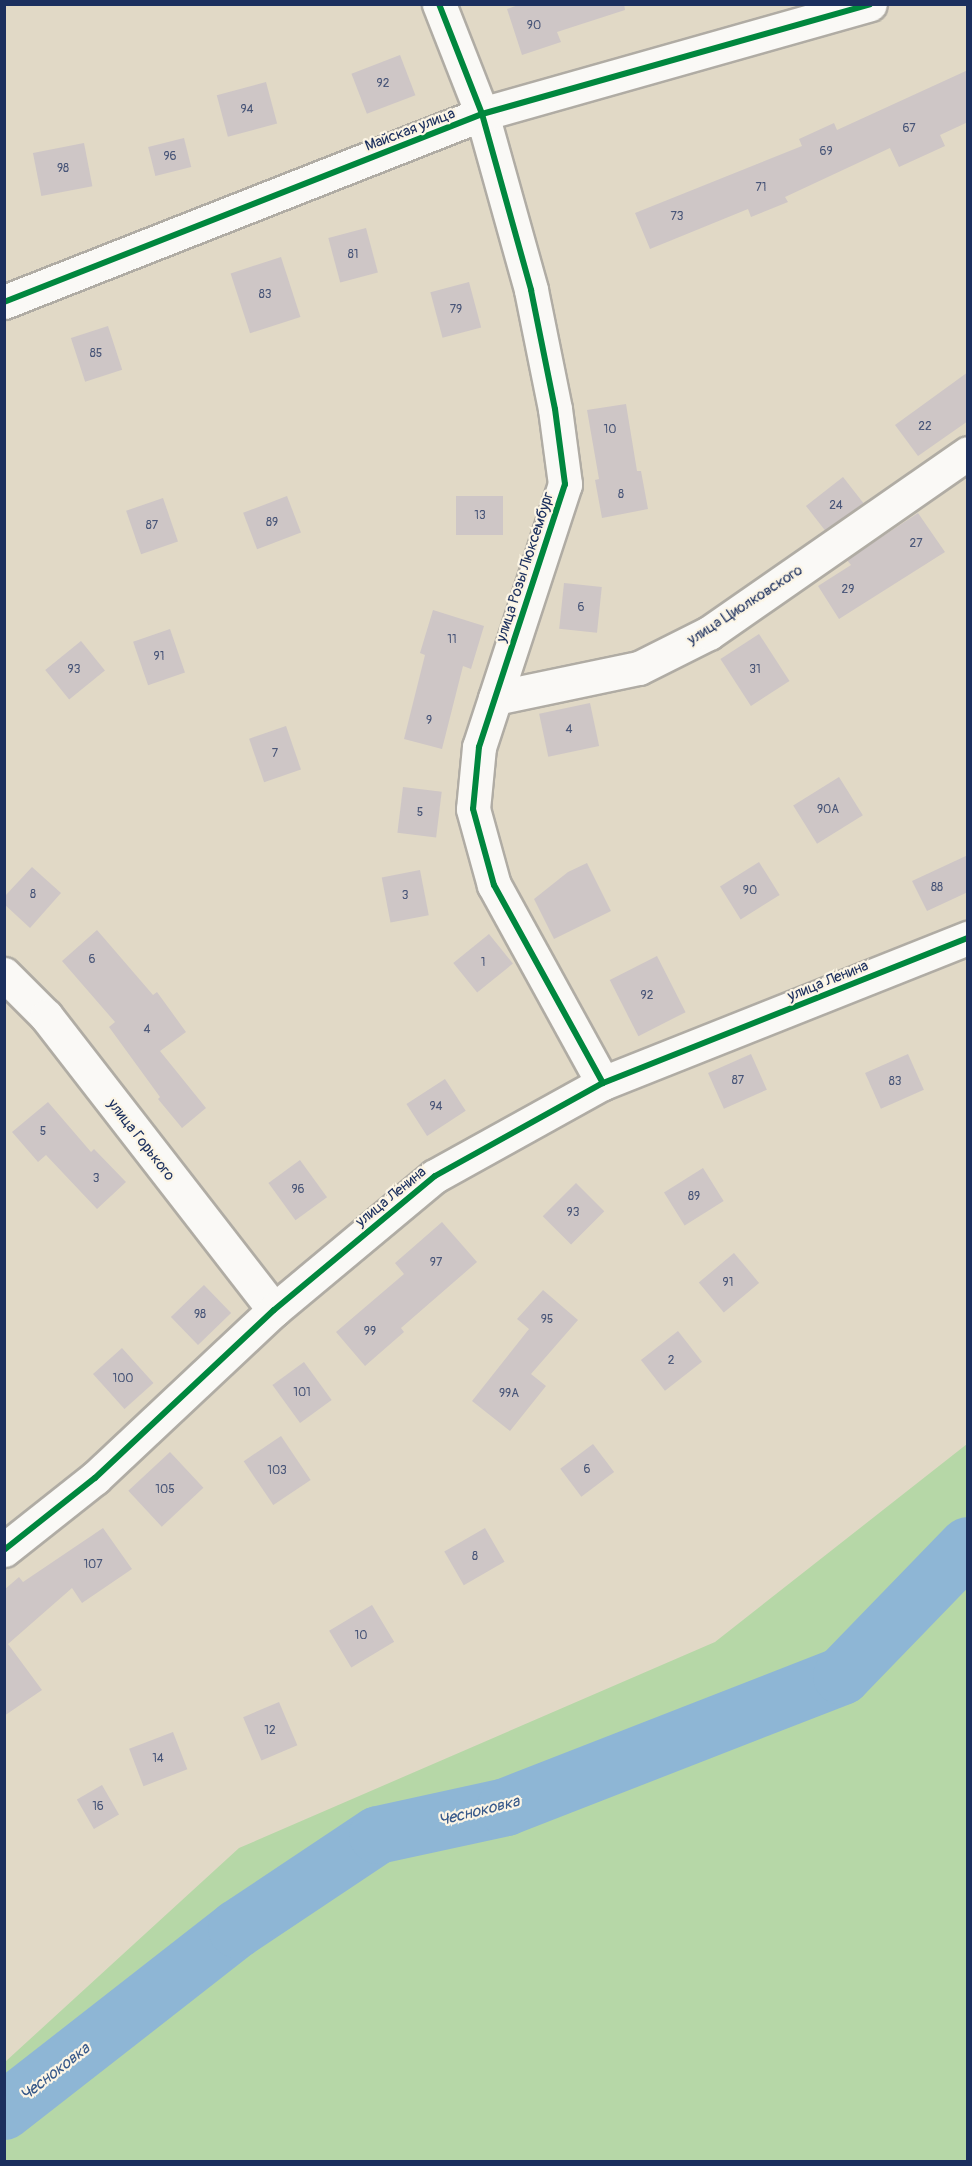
<!DOCTYPE html>
<html>
<head>
<meta charset="utf-8">
<style>
  body { margin:0 }
  #map { position:relative; width:972px; height:2166px; overflow:hidden; background:#e1d9c6; font-family:Pangolin,sans-serif }
  div>[style] { position:absolute }
  .green>* { inset:0; background:#b6d7a7 }
  .river>* { height:58px; margin:-29px; padding:0 29px; transform-origin:29px; border-radius:29px; background:#8eb6d5 }
  .building>* { inset:0; background:#cec6c6; transform-origin:0 0 }
  .roads { filter:drop-shadow(2px 0 #b0aca4) drop-shadow(-2px 0 #b0aca4) drop-shadow(0 2px #b0aca4) drop-shadow(0 -2px #b0aca4) }
  .street>* { height:33px; margin:-16.5px; padding:0 16.5px; transform-origin:16.5px; border-radius:16.5px; background:#faf9f6 }
  .cycleway>* { height:6px; margin:-3px; padding:0 3px; transform-origin:3px; border-radius:3px; background:#00873e }
  span { translate:-50% -50%; white-space:nowrap; text-align:center; line-height:1.15; -webkit-text-stroke:4.5px #fcf5e5; paint-order:stroke }
  .number-label { font-size:12px; color:#485578 }
  .number-label span { -webkit-text-stroke-width:0 }
  .street-label { font-size:15px; color:#1b2f5e }
  .water-label { font-size:16px; color:#37598a; font-style:italic }
  .frame { position:absolute; inset:0; border:6px solid #1b2f5e; pointer-events:none }
</style>
</head>
<body>
<div id="map">
  <div class="green">
    <i style="clip-path:polygon(967px 1444px,967px 2161px,5px 2161px,5px 2062px,239px 1848px,715px 1642px)"></i>
  </div>
  <div class="river">
    <i style="left:4px;top:2111px;width:296px;rotate:-38deg"></i>
    <i style="left:237px;top:1929px;width:169px;rotate:-33.7deg"></i>
    <i style="left:378px;top:1835px;width:131px;rotate:-12.3deg"></i>
    <i style="left:506px;top:1807px;width:361px;rotate:-21.3deg"></i>
    <i style="left:842px;top:1676px;width:181px;rotate:-45.9deg"></i>
  </div>
  <div class="building">
    <i style="clip-path:polygon(521px 4px,624px 4px,625px 10px,557px 32px,561px 42px,522px 55px,507px 9px)"></i>
    <i style="left:400px;top:55px;width:43px;height:52px;rotate:69deg"></i>
    <i style="clip-path:polygon(968px 70px,968px 122px,940px 135px,945px 146px,899px 167px,890px 148px,785px 197px,788px 202px,751px 217px,748px 209px,650px 249px,635px 213px,802px 146px,799px 139px,834px 123px,837px 130px)"></i>
    <i style="left:266px;top:82px;width:43px;height:51px;rotate:75deg"></i>
    <i style="left:184px;top:138px;width:30px;height:37px;rotate:76deg"></i>
    <i style="left:84px;top:143px;width:44px;height:52px;rotate:79deg"></i>
    <i style="left:366px;top:228px;width:46px;height:39px;rotate:75deg"></i>
    <i style="left:281px;top:257px;width:63px;height:53px;rotate:72deg"></i>
    <i style="left:469px;top:282px;width:47px;height:40px;rotate:75deg"></i>
    <i style="left:108px;top:326px;width:46px;height:39px;rotate:72deg"></i>
    <i style="clip-path:polygon(968px 372px,968px 421px,918px 456px,895px 425px)"></i>
    <i style="clip-path:polygon(626px 404px,637px 471px,641px 471px,648px 509px,602px 518px,595px 480px,599px 479px,587px 410px)"></i>
    <i style="left:843px;top:477px;width:33px;height:47px;rotate:52deg"></i>
    <i style="left:287px;top:496px;width:39px;height:47px;rotate:69deg"></i>
    <i style="left:503px;top:496px;width:39px;height:47px;rotate:90deg"></i>
    <i style="left:163px;top:498px;width:46px;height:39px;rotate:71deg"></i>
    <i style="clip-path:polygon(918px 513px,945px 552px,839px 619px,818px 586px,851px 565px,847px 560px)"></i>
    <i style="left:564px;top:583px;width:38px;height:46px;rotate:6deg"></i>
    <i style="clip-path:polygon(433px 610px,484px 626px,471px 669px,463px 666px,442px 749px,404px 739px,425px 655px,420px 653px)"></i>
    <i style="left:170px;top:629px;width:46px;height:39px;rotate:71deg"></i>
    <i style="left:759px;top:634px;width:56px;height:46px;rotate:57deg"></i>
    <i style="left:81px;top:641px;width:38px;height:46px;rotate:51deg"></i>
    <i style="left:590px;top:703px;width:44px;height:52px;rotate:78deg"></i>
    <i style="left:286px;top:726px;width:46px;height:39px;rotate:71deg"></i>
    <i style="left:839px;top:777px;width:45px;height:54px;rotate:58deg"></i>
    <i style="left:403px;top:787px;width:39px;height:46px;rotate:7deg"></i>
    <i style="clip-path:polygon(968px 855px,968px 892px,927px 911px,912px 881px)"></i>
    <i style="left:759px;top:862px;width:39px;height:46px;rotate:58deg"></i>
    <i style="clip-path:polygon(587px 863px,611px 911px,554px 939px,534px 899px,568px 872px)"></i>
    <i style="clip-path:polygon(32px 867px,61px 893px,30px 928px,4px 904px,4px 897px)"></i>
    <i style="left:420px;top:870px;width:46px;height:39px;rotate:79deg"></i>
    <i style="clip-path:polygon(97px 930px,153px 995px,157px 992px,186px 1032px,160px 1051px,206px 1108px,182px 1128px,158px 1099px,160px 1097px,109px 1027px,115px 1022px,62px 961px)"></i>
    <i style="left:489px;top:934px;width:38px;height:46px;rotate:51deg"></i>
    <i style="left:657px;top:956px;width:63px;height:53px;rotate:63deg"></i>
    <i style="left:751px;top:1054px;width:39px;height:47px;rotate:66deg"></i>
    <i style="left:908px;top:1054px;width:39px;height:47px;rotate:66deg"></i>
    <i style="left:445px;top:1079px;width:38px;height:46px;rotate:57deg"></i>
    <i style="clip-path:polygon(48px 1102px,91px 1152px,94px 1149px,126px 1182px,97px 1209px,46px 1155px,38px 1162px,12px 1132px)"></i>
    <i style="left:300px;top:1160px;width:46px;height:39px;rotate:54deg"></i>
    <i style="left:703px;top:1168px;width:39px;height:46px;rotate:58deg"></i>
    <i style="left:576px;top:1183px;width:40px;height:47px;rotate:45deg"></i>
    <i style="clip-path:polygon(442px 1222px,477px 1262px,401px 1328px,404px 1332px,365px 1366px,336px 1332px,404px 1274px,395px 1263px)"></i>
    <i style="left:734px;top:1253px;width:39px;height:46px;rotate:50deg"></i>
    <i style="left:204px;top:1285px;width:39px;height:46px;rotate:46deg"></i>
    <i style="clip-path:polygon(543px 1290px,578px 1320px,531px 1374px,546px 1386px,510px 1431px,472px 1401px,529px 1329px,517px 1319px)"></i>
    <i style="left:678px;top:1331px;width:39px;height:47px;rotate:52deg"></i>
    <i style="left:122px;top:1348px;width:47px;height:39px;rotate:48deg"></i>
    <i style="left:304px;top:1362px;width:47px;height:39px;rotate:54deg"></i>
    <i style="left:281px;top:1436px;width:53px;height:45px;rotate:56deg"></i>
    <i style="left:593px;top:1444px;width:35px;height:41px;rotate:53deg"></i>
    <i style="left:170px;top:1452px;width:49px;height:57px;rotate:47deg"></i>
    <i style="clip-path:polygon(103px 1528px,132px 1569px,82px 1603px,72px 1588px,8px 1644px,42px 1690px,4px 1716px,4px 1590px,19px 1577px,23px 1582px)"></i>
    <i style="left:485px;top:1528px;width:39px;height:47px;rotate:60deg"></i>
    <i style="left:372px;top:1605px;width:43px;height:50px;rotate:59deg"></i>
    <i style="left:279px;top:1702px;width:47px;height:39px;rotate:67deg"></i>
    <i style="left:173px;top:1732px;width:40px;height:47px;rotate:69deg"></i>
    <i style="left:102px;top:1785px;width:34px;height:29px;rotate:60deg"></i>
  </div>
  <div class="roads">
    <div class="street">
      <i style="left:439px;top:4px;width:118px;rotate:68.6deg"></i>
      <i style="left:482px;top:114px;width:183px;rotate:74.4deg"></i>
      <i style="left:531px;top:290px;width:121px;rotate:78.6deg"></i>
      <i style="left:555px;top:409px;width:76px;rotate:82.4deg"></i>
      <i style="left:565px;top:484px;width:277px;rotate:108.1deg"></i>
      <i style="left:479px;top:747px;width:62px;rotate:95.5deg"></i>
      <i style="left:473px;top:809px;width:79px;rotate:74.6deg"></i>
      <i style="left:494px;top:885px;width:226px;rotate:61.2deg"></i>
      <i style="left:4px;top:302px;width:514px;rotate:-21.47deg"></i>
      <i style="left:482px;top:114px;width:403px;rotate:-15.8deg"></i>
      <i style="left:495px;top:698px;width:147px;rotate:-11.8deg"></i>
      <i style="left:639px;top:668px;width:78px;rotate:-26.6deg"></i>
      <i style="left:709px;top:633px;width:315px;rotate:-34.8deg"></i>
      <i style="left:4px;top:974px;width:59px;rotate:45deg"></i>
      <i style="left:46px;top:1016px;width:372px;rotate:52.2deg"></i>
      <i style="left:4px;top:1550px;width:116px;rotate:-38.4deg"></i>
      <i style="left:95px;top:1478px;width:245px;rotate:-43.2deg"></i>
      <i style="left:274px;top:1310px;width:209px;rotate:-39.8deg"></i>
      <i style="left:435px;top:1176px;width:192px;rotate:-29deg"></i>
      <i style="left:603px;top:1083px;width:393px;rotate:-21.7deg"></i>
    </div>
  </div>
  <div class="cycleway">
    <i style="left:439px;top:4px;width:118px;rotate:68.6deg"></i>
    <i style="left:482px;top:114px;width:183px;rotate:74.4deg"></i>
    <i style="left:531px;top:290px;width:121px;rotate:78.6deg"></i>
    <i style="left:555px;top:409px;width:76px;rotate:82.4deg"></i>
    <i style="left:565px;top:484px;width:277px;rotate:108.1deg"></i>
    <i style="left:479px;top:747px;width:62px;rotate:95.5deg"></i>
    <i style="left:473px;top:809px;width:79px;rotate:74.6deg"></i>
    <i style="left:494px;top:885px;width:226px;rotate:61.2deg"></i>
    <i style="left:4px;top:302px;width:514px;rotate:-21.47deg"></i>
    <i style="left:482px;top:114px;width:403px;rotate:-15.8deg"></i>
    <i style="left:4px;top:1550px;width:116px;rotate:-38.4deg"></i>
    <i style="left:95px;top:1478px;width:245px;rotate:-43.2deg"></i>
    <i style="left:274px;top:1310px;width:209px;rotate:-39.8deg"></i>
    <i style="left:435px;top:1176px;width:192px;rotate:-29deg"></i>
    <i style="left:603px;top:1083px;width:393px;rotate:-21.7deg"></i>
  </div>
  <div class="number-label">
    <span style="left:534px;top:26px">90</span>
    <span style="left:383px;top:84px">92</span>
    <span style="left:247px;top:110px">94</span>
    <span style="left:909px;top:129px">67</span>
    <span style="left:826px;top:152px">69</span>
    <span style="left:170px;top:157px">96</span>
    <span style="left:63px;top:169px">98</span>
    <span style="left:761px;top:188px">71</span>
    <span style="left:677px;top:217px">73</span>
    <span style="left:353px;top:255px">81</span>
    <span style="left:265px;top:295px">83</span>
    <span style="left:456px;top:310px">79</span>
    <span style="left:96px;top:354px">85</span>
    <span style="left:925px;top:427px">22</span>
    <span style="left:610px;top:430px">10</span>
    <span style="left:621px;top:495px">8</span>
    <span style="left:836px;top:506px">24</span>
    <span style="left:480px;top:516px">13</span>
    <span style="left:272px;top:523px">89</span>
    <span style="left:152px;top:526px">87</span>
    <span style="left:916px;top:544px">27</span>
    <span style="left:848px;top:590px">29</span>
    <span style="left:581px;top:608px">6</span>
    <span style="left:452px;top:640px">11</span>
    <span style="left:159px;top:657px">91</span>
    <span style="left:74px;top:670px">93</span>
    <span style="left:755px;top:670px">31</span>
    <span style="left:429px;top:721px">9</span>
    <span style="left:569px;top:730px">4</span>
    <span style="left:275px;top:754px">7</span>
    <span style="left:828px;top:810px">90А</span>
    <span style="left:420px;top:813px">5</span>
    <span style="left:937px;top:888px">88</span>
    <span style="left:750px;top:891px">90</span>
    <span style="left:33px;top:895px">8</span>
    <span style="left:405px;top:896px">3</span>
    <span style="left:92px;top:960px">6</span>
    <span style="left:483px;top:963px">1</span>
    <span style="left:647px;top:996px">92</span>
    <span style="left:147px;top:1030px">4</span>
    <span style="left:738px;top:1081px">87</span>
    <span style="left:895px;top:1082px">83</span>
    <span style="left:436px;top:1107px">94</span>
    <span style="left:43px;top:1132px">5</span>
    <span style="left:96px;top:1179px">3</span>
    <span style="left:298px;top:1190px">96</span>
    <span style="left:694px;top:1197px">89</span>
    <span style="left:573px;top:1213px">93</span>
    <span style="left:436px;top:1263px">97</span>
    <span style="left:728px;top:1283px">91</span>
    <span style="left:200px;top:1315px">98</span>
    <span style="left:547px;top:1320px">95</span>
    <span style="left:370px;top:1332px">99</span>
    <span style="left:671px;top:1361px">2</span>
    <span style="left:123px;top:1379px">100</span>
    <span style="left:302px;top:1393px">101</span>
    <span style="left:509px;top:1394px">99А</span>
    <span style="left:587px;top:1470px">6</span>
    <span style="left:277px;top:1471px">103</span>
    <span style="left:165px;top:1490px">105</span>
    <span style="left:475px;top:1557px">8</span>
    <span style="left:93px;top:1565px">107</span>
    <span style="left:361px;top:1636px">10</span>
    <span style="left:270px;top:1731px">12</span>
    <span style="left:158px;top:1759px">14</span>
    <span style="left:98px;top:1807px">16</span>
  </div>
  <div class="street-label">
    <span style="left:410px;top:130px;rotate:-21deg">Майская улица</span>
    <span style="left:525px;top:567px;rotate:-72deg">улица Розы Люксембург</span>
    <span style="left:745px;top:605px;rotate:-33deg">улица Циолковского</span>
    <span style="left:828px;top:981px;rotate:-22deg">улица Ленина</span>
    <span style="left:141px;top:1140px;rotate:52deg">улица Горького</span>
    <span style="left:391px;top:1197px;rotate:-39deg">улица Ленина</span>
  </div>
  <div class="water-label">
    <span style="left:479px;top:1811px;rotate:-14deg">Чесноковка</span>
    <span style="left:55px;top:2072px;rotate:-38deg">Чесноковка</span>
  </div>
  <div class="frame"></div>
</div>
</body>
</html>
